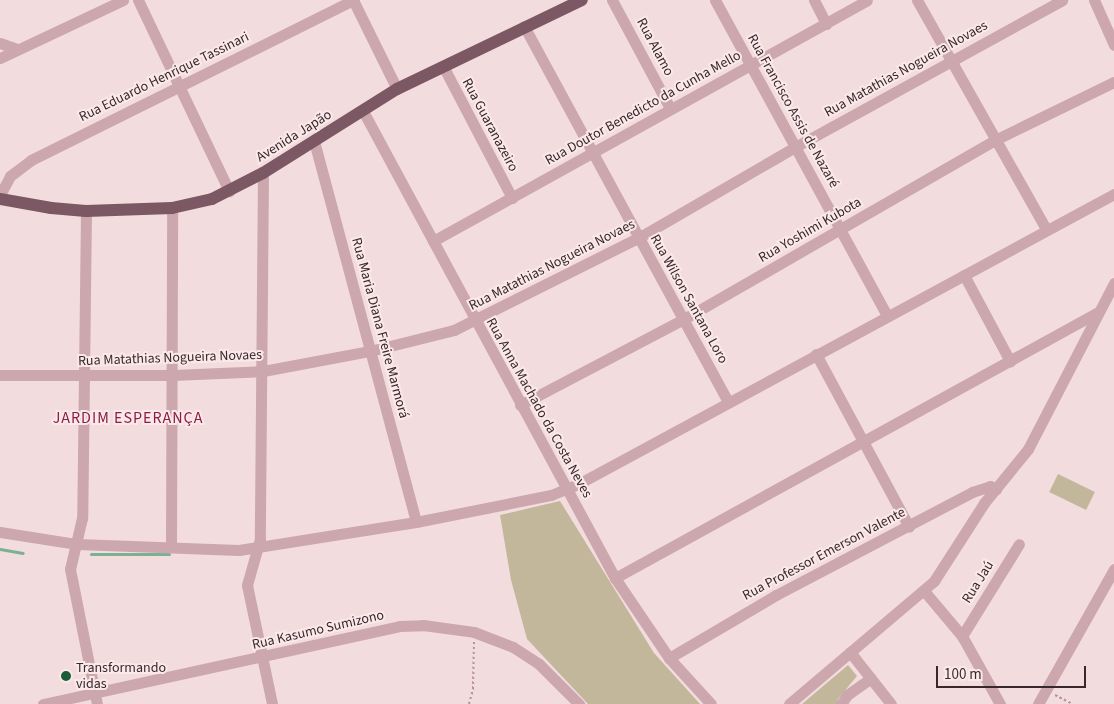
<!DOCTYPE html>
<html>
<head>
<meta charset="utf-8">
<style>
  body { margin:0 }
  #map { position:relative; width:1114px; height:704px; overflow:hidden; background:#f3dcde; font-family:"Source Sans 3",sans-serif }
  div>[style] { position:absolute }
  .green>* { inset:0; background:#c3b79b; transform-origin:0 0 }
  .stream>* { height:3px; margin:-1.5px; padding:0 1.5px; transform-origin:1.5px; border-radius:1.5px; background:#7ab291 }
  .path>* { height:2px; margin-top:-1px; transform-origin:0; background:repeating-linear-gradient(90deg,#b89199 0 2.5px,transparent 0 5px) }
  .minor>* { height:11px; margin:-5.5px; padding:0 5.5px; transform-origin:5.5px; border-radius:5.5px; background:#cca7ae }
  .major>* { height:12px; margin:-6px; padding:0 6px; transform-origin:6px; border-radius:6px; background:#7b5863 }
  .dots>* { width:14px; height:14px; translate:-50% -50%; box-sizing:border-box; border:2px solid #fbe9ea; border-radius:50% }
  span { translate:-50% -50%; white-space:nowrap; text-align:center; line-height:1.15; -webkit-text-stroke:4px #fbe9ea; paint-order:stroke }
  .street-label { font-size:14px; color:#38282d }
  .poi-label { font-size:14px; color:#38282d }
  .left { translate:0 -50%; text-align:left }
  .quarter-label { font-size:16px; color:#8b1d48; letter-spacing:1px }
  .scale { position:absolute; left:936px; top:666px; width:150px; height:22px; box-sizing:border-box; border:2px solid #38282d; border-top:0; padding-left:6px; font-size:15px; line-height:18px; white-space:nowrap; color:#38282d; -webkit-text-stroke:4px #fbe9ea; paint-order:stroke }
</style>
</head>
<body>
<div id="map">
  <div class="green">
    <i style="left:1058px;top:474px;width:41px;height:20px;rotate:26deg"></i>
    <i style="clip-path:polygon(560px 501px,654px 653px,700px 704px,588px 704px,527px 639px,511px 580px,500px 515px)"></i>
    <i style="clip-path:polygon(848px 665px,857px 676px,838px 699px,837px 704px,802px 704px)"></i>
  </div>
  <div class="stream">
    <i style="left:0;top:549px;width:23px;rotate:10deg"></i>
    <i style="left:91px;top:554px;width:78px"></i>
  </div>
  <div class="path">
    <i style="left:1055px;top:695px;width:20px;rotate:27deg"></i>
    <i style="left:469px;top:704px;width:16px;rotate:-75deg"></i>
    <i style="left:473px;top:689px;width:47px;rotate:-88.8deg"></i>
  </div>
  <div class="minor">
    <i style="left:138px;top:0;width:212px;rotate:64.5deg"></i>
    <i style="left:353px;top:0;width:99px;rotate:63.7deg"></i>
    <i style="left:612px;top:0;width:123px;rotate:61.8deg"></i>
    <i style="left:715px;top:0;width:360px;rotate:61.4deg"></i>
    <i style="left:814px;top:0;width:27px;rotate:63deg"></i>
    <i style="left:917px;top:0;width:263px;rotate:60.6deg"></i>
    <i style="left:1094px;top:0;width:49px;rotate:66deg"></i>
    <i style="left:524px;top:26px;width:428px;rotate:61.5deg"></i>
    <i style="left:0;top:43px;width:18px;rotate:19deg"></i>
    <i style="left:0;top:58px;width:136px;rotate:-25.2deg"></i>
    <i style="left:443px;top:66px;width:149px;rotate:62.4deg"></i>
    <i style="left:363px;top:111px;width:531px;rotate:61.65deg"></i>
    <i style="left:615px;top:578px;width:97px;rotate:56deg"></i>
    <i style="left:669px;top:658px;width:62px;rotate:47.6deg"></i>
    <i style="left:314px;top:141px;width:394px;rotate:75deg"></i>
    <i style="left:263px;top:173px;width:366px;rotate:90.5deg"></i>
    <i style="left:260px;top:539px;width:48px;rotate:105.8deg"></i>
    <i style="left:247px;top:585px;width:122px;rotate:78.1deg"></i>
    <i style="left:0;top:195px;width:21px;rotate:-62deg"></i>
    <i style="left:10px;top:176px;width:26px;rotate:-37deg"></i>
    <i style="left:31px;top:160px;width:360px;rotate:-26.4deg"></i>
    <i style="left:86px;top:211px;width:307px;rotate:90.7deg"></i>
    <i style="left:82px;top:518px;width:52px;rotate:103.2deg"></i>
    <i style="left:70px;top:569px;width:138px;rotate:78.7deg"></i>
    <i style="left:433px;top:241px;width:496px;rotate:-29deg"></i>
    <i style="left:964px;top:275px;width:98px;rotate:61.9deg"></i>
    <i style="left:816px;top:354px;width:196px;rotate:61.7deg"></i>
    <i style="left:0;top:375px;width:173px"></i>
    <i style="left:173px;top:375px;width:90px;rotate:-2.5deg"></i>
    <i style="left:263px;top:371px;width:109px;rotate:-10.6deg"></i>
    <i style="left:370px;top:351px;width:87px;rotate:-14deg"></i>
    <i style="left:454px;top:330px;width:206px;rotate:-26.6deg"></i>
    <i style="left:638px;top:238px;width:181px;rotate:-30.1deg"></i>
    <i style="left:795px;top:147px;width:305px;rotate:-28.8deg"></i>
    <i style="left:520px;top:405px;width:183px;rotate:-27.7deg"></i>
    <i style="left:682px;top:320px;width:363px;rotate:-29.9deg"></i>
    <i style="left:997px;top:139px;width:130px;rotate:-26deg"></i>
    <i style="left:0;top:532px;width:78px;rotate:8.9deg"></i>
    <i style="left:77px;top:544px;width:162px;rotate:2.1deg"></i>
    <i style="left:239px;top:550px;width:179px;rotate:-9deg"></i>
    <i style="left:416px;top:522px;width:138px;rotate:-11.3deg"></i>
    <i style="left:551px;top:495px;width:31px;rotate:-22deg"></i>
    <i style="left:580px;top:483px;width:607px;rotate:-28.42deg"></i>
    <i style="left:171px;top:546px;width:338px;rotate:-89.8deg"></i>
    <i style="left:615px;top:578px;width:551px;rotate:-28.84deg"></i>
    <i style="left:925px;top:592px;width:57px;rotate:49.9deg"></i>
    <i style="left:962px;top:636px;width:78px;rotate:60.8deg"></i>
    <i style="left:962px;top:636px;width:108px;rotate:-58.2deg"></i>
    <i style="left:850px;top:652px;width:66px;rotate:51.7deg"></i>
    <i style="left:669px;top:658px;width:124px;rotate:-30.5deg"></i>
    <i style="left:776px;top:595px;width:221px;rotate:-27.7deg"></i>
    <i style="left:972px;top:492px;width:19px;rotate:-18deg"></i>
    <i style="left:990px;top:486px;width:7px;rotate:27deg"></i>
    <i style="left:43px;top:704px;width:365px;rotate:-12.3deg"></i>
    <i style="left:400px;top:626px;width:23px;rotate:-2deg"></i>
    <i style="left:423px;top:625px;width:51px;rotate:7.8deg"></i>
    <i style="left:474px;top:632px;width:42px;rotate:21deg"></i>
    <i style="left:513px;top:647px;width:31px;rotate:33deg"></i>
    <i style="left:539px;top:664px;width:57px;rotate:45deg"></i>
    <i style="left:789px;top:704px;width:190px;rotate:-40.3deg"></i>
    <i style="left:934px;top:581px;width:93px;rotate:-57.3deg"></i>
    <i style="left:984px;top:503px;width:70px;rotate:-50.8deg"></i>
    <i style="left:1028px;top:449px;width:187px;rotate:-62.6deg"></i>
    <i style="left:841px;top:704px;width:11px;rotate:-56deg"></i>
    <i style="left:847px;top:695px;width:29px;rotate:-35deg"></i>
    <i style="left:1038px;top:704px;width:155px;rotate:-60.6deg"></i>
  </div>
  <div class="major">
    <i style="left:0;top:199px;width:52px;rotate:10deg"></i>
    <i style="left:51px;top:208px;width:35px;rotate:5deg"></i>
    <i style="left:86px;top:211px;width:86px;rotate:-2deg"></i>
    <i style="left:172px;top:208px;width:41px;rotate:-12.7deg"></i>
    <i style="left:212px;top:199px;width:57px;rotate:-27deg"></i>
    <i style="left:263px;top:173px;width:158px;rotate:-32.1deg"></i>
    <i style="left:397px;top:89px;width:205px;rotate:-25.7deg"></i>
  </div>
  <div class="dots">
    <i style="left:66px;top:676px;background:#1b5c37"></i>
  </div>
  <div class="street-label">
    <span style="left:655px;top:47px;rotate:62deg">Rua Alamo</span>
    <span style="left:906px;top:69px;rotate:-29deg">Rua Matathias Nogueira Novaes</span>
    <span style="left:164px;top:77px;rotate:-26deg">Rua Eduardo Henrique Tassinari</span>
    <span style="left:643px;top:108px;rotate:-29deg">Rua Doutor Benedicto da Cunha Mello</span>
    <span style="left:793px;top:111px;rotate:61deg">Rua Francisco Assis de Nazaré</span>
    <span style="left:490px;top:125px;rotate:62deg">Rua Guaranazeiro</span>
    <span style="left:294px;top:136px;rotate:-32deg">Avenida Japão</span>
    <span style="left:810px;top:230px;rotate:-30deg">Rua Yoshimi Kubota</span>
    <span style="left:552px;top:265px;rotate:-27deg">Rua Matathias Nogueira Novaes</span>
    <span style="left:689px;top:299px;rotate:61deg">Rua Wilson Santana Loro</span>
    <span style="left:380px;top:328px;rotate:75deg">Rua Maria Diana Freire Marmorá</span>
    <span style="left:170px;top:358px;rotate:-2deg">Rua Matathias Nogueira Novaes</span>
    <span style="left:539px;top:408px;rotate:61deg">Rua Anna Machado da Costa Neves</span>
    <span style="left:824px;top:554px;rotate:-28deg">Rua Professor Emerson Valente</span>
    <span style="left:978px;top:582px;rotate:-58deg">Rua Jaú</span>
    <span style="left:318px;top:630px;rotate:-13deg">Rua Kasumo Sumizono</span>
  </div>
  <div class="poi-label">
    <span class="left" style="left:76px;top:676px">Transformando<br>vidas</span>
  </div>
  <div class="quarter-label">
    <span style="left:128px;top:418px">JARDIM ESPERANÇA</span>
  </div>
  <div class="scale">100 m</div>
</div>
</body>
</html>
